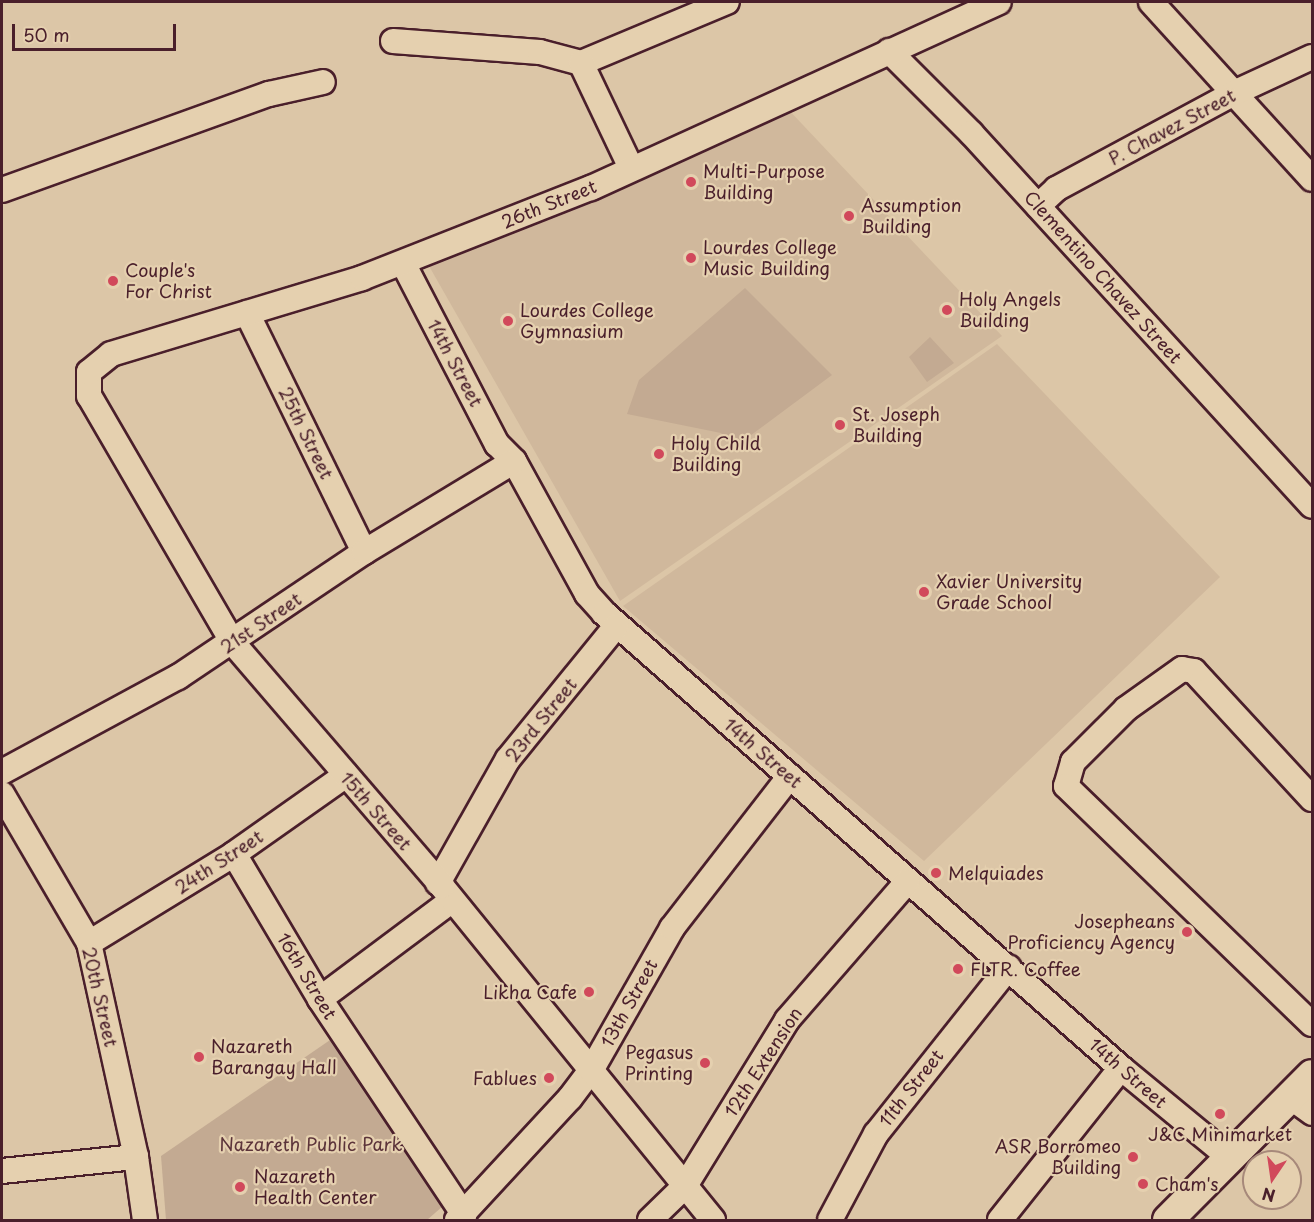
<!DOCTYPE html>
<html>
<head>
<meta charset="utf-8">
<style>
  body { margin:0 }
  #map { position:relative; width:1314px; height:1222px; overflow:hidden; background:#dcc6a7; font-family:"Playpen Sans",sans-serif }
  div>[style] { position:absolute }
  .built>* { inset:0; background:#d0b89c }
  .green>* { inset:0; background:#c3aa92 }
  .roads { filter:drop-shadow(2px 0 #4a1f2b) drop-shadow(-2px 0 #4a1f2b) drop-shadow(0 2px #4a1f2b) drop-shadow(0 -2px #4a1f2b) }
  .minor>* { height:24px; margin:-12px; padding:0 12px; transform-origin:12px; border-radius:12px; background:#e5d0af }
  .major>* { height:30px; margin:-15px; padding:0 15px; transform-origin:15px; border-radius:15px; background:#e5d0af }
  .dots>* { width:16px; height:16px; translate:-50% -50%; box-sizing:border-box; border:3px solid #e5d0af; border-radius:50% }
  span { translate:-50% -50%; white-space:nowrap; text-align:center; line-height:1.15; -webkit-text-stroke:4.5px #e5d0af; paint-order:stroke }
  .street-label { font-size:18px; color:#4a1f2b }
  .poi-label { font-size:18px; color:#4a1f2b }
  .left { translate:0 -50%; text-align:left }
  .right { translate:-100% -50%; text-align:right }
  .park-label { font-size:18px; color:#5c343a }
  .frame { position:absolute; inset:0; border:3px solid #4a1f2b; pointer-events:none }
  .north { position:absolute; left:1242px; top:1150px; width:60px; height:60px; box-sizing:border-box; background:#e5d0af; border:2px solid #a7897a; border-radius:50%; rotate:193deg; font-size:16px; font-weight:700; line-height:24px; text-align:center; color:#4a1f2b }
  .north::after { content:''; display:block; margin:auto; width:21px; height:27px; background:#d1495b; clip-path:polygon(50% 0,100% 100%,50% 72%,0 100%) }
  .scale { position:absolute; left:12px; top:24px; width:164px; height:27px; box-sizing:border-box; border:3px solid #4a1f2b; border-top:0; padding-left:8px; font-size:18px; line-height:21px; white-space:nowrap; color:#4a1f2b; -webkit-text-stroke:4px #e5d0af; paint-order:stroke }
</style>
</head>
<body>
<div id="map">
  <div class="built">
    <i style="clip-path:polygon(786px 107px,1002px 336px,620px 601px,429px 266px)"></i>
    <i style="clip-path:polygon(997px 344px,1220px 577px,924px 861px,623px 606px)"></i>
  </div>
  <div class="green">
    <i style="clip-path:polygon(745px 288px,832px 375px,735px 447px,721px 433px,627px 414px,639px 380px)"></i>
    <i style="clip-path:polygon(930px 337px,954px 363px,927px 382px,909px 357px)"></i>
    <i style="clip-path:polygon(333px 1038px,443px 1206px,427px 1220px,166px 1220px,161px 1156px)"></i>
  </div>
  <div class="roads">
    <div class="minor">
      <i style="left:1151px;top:2px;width:239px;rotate:47.7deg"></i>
      <i style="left:393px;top:41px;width:147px;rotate:4.3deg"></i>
      <i style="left:540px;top:52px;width:42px;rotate:15deg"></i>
      <i style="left:581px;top:63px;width:158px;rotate:-22.7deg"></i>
      <i style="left:889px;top:51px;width:116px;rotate:45deg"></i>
      <i style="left:971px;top:133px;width:505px;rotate:47.57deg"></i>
      <i style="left:581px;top:63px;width:116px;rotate:64.5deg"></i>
      <i style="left:2px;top:190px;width:284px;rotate:-19.8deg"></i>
      <i style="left:269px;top:94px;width:55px;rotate:-12.5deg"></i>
      <i style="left:1038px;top:206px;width:25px;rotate:-43deg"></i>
      <i style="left:1056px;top:189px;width:202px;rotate:-28.3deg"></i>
      <i style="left:1234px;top:93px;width:86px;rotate:-24.8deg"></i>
      <i style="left:403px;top:263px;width:204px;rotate:62.6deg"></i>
      <i style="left:497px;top:444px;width:24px;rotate:45deg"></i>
      <i style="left:514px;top:461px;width:152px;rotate:61.2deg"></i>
      <i style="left:587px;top:594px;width:25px;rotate:48deg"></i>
      <i style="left:604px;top:613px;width:689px;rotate:41.35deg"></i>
      <i style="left:1121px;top:1068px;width:140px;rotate:39.5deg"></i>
      <i style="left:247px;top:313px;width:266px;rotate:63.9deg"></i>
      <i style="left:2px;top:772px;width:200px;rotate:-28.4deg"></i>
      <i style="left:178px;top:677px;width:224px;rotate:-33.9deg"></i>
      <i style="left:364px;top:552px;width:175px;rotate:-31.2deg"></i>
      <i style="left:2px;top:794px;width:173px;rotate:59.7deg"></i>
      <i style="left:89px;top:943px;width:219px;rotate:77.6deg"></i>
      <i style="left:136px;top:1157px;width:64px;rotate:81.9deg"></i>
      <i style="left:1312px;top:799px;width:174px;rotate:-132.7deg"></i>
      <i style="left:1194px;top:671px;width:12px;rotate:-171deg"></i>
      <i style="left:1182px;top:669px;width:69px;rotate:144.5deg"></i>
      <i style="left:1126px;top:709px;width:75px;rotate:135deg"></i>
      <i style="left:1073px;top:762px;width:25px;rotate:106deg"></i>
      <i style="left:1066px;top:786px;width:342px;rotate:44.1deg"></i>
      <i style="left:234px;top:854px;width:169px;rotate:59.3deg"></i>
      <i style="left:320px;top:999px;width:260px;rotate:56.3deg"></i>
      <i style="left:438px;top:883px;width:142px;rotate:-60.6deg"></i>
      <i style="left:508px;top:759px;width:171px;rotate:-50.9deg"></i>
      <i style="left:89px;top:943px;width:170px;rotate:-31.5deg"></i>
      <i style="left:234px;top:854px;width:137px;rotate:-35.2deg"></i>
      <i style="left:320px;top:999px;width:164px;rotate:-36.8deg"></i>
      <i style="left:1289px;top:1096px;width:29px;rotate:36deg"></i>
      <i style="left:2px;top:1171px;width:135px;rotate:-6deg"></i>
      <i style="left:457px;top:1220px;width:166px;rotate:-47.2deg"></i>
      <i style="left:570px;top:1098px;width:36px;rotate:-53deg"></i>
      <i style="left:592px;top:1069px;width:162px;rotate:-60.4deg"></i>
      <i style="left:672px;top:928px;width:192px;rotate:-52.2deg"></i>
      <i style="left:650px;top:1220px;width:49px;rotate:-44.2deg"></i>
      <i style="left:685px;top:1186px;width:195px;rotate:-58.4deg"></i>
      <i style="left:787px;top:1020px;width:183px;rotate:-49deg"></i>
      <i style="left:713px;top:1220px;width:430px;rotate:-129.1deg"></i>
      <i style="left:442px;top:886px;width:321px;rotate:-130.7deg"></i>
      <i style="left:233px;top:643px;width:286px;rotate:-120.2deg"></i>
      <i style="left:89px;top:396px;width:24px;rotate:-90deg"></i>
      <i style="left:89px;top:372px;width:28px;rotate:-39deg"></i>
      <i style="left:111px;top:354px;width:262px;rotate:-16.8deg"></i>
      <i style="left:362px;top:278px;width:246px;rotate:-21.5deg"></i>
      <i style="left:591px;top:188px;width:448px;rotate:-24.5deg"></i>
      <i style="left:830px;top:1220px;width:98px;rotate:-61.9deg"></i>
      <i style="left:876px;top:1134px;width:213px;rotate:-51.5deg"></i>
      <i style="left:1000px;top:1220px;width:194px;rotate:-51.5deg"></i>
    </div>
    <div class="major">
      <i style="left:1168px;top:1220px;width:204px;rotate:-45.2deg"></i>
    </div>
  </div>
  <div class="dots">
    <i style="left:691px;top:182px;background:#d1495b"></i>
    <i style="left:849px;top:216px;background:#d1495b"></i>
    <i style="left:691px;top:258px;background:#d1495b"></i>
    <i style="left:113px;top:281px;background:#d1495b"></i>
    <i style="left:947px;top:310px;background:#d1495b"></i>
    <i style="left:508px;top:321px;background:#d1495b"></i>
    <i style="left:840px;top:425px;background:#d1495b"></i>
    <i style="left:659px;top:454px;background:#d1495b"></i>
    <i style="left:924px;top:592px;background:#d1495b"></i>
    <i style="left:936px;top:873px;background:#d1495b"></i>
    <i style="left:1187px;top:932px;background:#d1495b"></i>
    <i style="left:958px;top:969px;background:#d1495b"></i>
    <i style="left:589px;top:992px;background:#d1495b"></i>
    <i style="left:199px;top:1057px;background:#d1495b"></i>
    <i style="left:705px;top:1063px;background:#d1495b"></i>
    <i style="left:549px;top:1078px;background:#d1495b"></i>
    <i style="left:1220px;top:1114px;background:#d1495b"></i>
    <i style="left:1133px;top:1157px;background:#d1495b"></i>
    <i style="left:1143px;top:1184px;background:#d1495b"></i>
    <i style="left:240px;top:1187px;background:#d1495b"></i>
  </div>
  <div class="street-label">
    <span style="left:1172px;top:127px;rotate:-28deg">P. Chavez Street</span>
    <span style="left:549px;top:204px;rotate:-22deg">26th Street</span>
    <span style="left:1103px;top:277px;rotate:48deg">Clementino Chavez Street</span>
    <span style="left:455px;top:363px;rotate:62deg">14th Street</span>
    <span style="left:306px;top:433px;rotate:64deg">25th Street</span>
    <span style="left:261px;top:623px;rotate:-34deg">21st Street</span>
    <span style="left:541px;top:720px;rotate:-51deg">23rd Street</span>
    <span style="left:763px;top:753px;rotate:41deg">14th Street</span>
    <span style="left:376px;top:811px;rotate:49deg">15th Street</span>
    <span style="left:219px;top:862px;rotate:-33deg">24th Street</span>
    <span style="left:307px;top:976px;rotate:59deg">16th Street</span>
    <span style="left:100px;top:997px;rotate:77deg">20th Street</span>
    <span style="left:629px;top:1003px;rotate:-61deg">13th Street</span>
    <span style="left:763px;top:1062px;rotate:-57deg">12th Extension</span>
    <span style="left:1128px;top:1073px;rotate:41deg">14th Street</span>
    <span style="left:911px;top:1088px;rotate:-52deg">11th Street</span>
  </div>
  <div class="poi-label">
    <span class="left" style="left:703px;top:182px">Multi-Purpose<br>Building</span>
    <span class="left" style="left:861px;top:216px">Assumption<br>Building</span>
    <span class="left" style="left:703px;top:258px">Lourdes College<br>Music Building</span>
    <span class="left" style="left:125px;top:281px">Couple's<br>For Christ</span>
    <span class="left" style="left:959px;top:310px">Holy Angels<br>Building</span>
    <span class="left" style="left:520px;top:321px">Lourdes College<br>Gymnasium</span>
    <span class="left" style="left:852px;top:425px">St. Joseph<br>Building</span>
    <span class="left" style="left:671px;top:454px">Holy Child<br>Building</span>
    <span class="left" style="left:936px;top:592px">Xavier University<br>Grade School</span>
    <span class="left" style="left:948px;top:873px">Melquiades</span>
    <span class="right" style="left:1175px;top:932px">Josepheans<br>Proficiency Agency</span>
    <span class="left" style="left:970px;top:969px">FLTR. Coffee</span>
    <span class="right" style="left:577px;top:992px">Likha Cafe</span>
    <span class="left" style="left:211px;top:1057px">Nazareth<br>Barangay Hall</span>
    <span class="right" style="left:693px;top:1063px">Pegasus<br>Printing</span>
    <span class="right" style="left:537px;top:1078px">Fablues</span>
    <span style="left:1220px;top:1134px">J&amp;C Minimarket</span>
    <span class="right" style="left:1121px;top:1157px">ASR Borromeo<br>Building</span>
    <span class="left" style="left:254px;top:1187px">Nazareth<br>Health Center</span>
    <span class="left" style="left:1155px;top:1184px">Cham's</span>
  </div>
  <div class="park-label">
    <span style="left:311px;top:1144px">Nazareth Public Park</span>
  </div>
  <div class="frame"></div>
  <div class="north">N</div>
  <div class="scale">50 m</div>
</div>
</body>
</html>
